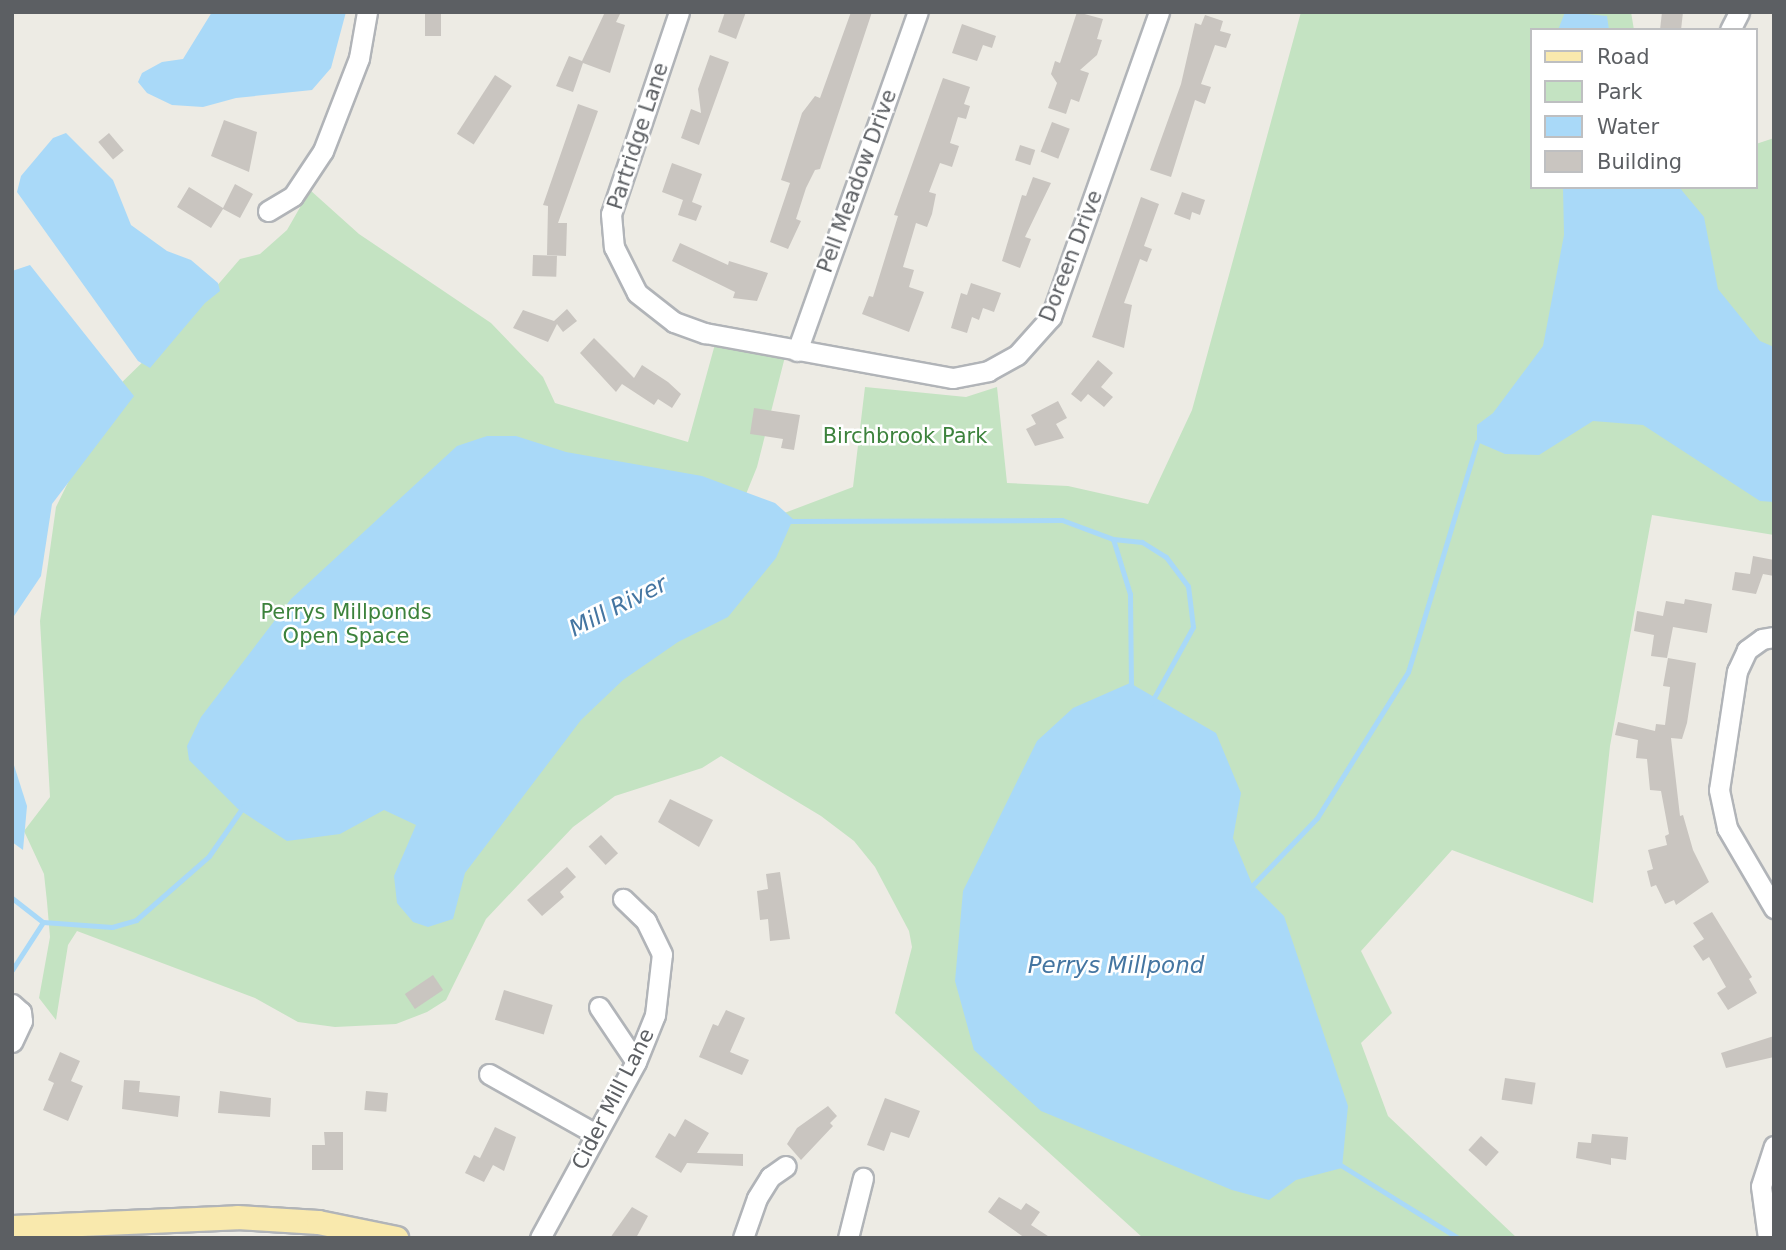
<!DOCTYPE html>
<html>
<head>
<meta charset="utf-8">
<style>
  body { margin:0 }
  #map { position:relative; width:1786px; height:1250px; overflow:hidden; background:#edebe4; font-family:"DejaVu Sans",sans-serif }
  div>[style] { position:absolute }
  .green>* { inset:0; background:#c4e3c2 }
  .water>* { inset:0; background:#a9d9f8 }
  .stream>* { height:5px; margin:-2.5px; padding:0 2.5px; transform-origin:2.5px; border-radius:2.5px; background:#a9d9f8 }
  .building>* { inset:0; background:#c9c5c0; transform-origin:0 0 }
  .roads { filter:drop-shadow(2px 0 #b1b4b8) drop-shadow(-2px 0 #b1b4b8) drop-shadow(0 2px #b1b4b8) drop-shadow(0 -2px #b1b4b8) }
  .minor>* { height:19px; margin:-9.5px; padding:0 9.5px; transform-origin:9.5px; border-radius:9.5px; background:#fff }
  .major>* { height:23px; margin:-11.5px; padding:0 11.5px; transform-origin:11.5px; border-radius:11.5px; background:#f9e9ad }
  span { translate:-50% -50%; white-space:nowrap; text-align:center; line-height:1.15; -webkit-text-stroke:5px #fff; paint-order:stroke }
  .street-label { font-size:21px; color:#5c5f63 }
  .park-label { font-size:21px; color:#3c823c }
  .water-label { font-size:23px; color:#4475a1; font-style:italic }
  .frame { position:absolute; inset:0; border:14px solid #5c5f63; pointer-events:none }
  .legend { position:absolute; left:1530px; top:28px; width:228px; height:161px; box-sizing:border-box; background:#fff; border:2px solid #bebfc1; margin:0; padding:9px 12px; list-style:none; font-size:21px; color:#5c5f63 }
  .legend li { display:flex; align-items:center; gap:14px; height:35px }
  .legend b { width:35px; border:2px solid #bebfc1 }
</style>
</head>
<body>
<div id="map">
  <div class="green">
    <i style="clip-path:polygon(1301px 12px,1631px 12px,1634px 30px,1532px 30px,1532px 187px,1756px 187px,1756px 144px,1774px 138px,1774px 535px,1652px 515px,1610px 746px,1593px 903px,1452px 850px,1361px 951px,1392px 1013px,1361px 1043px,1388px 1116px,1517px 1238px,1143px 1238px,895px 1013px,912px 947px,909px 931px,875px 867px,854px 841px,821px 816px,721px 756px,702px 768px,615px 796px,573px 827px,486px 919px,446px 1000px,427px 1012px,396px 1024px,335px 1027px,298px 1022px,255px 998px,77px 931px,68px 945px,56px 1020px,39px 998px,50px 937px,47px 902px,44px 874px,24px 831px,50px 797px,40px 621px,56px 507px,113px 391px,197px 309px,240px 259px,260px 254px,287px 230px,310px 190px,359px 234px,491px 323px,543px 377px,555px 403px,688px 442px,720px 326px,790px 337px,757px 467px,740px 509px,758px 523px,853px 487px,865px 387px,966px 397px,997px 387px,1007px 483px,1068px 486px,1148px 504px,1192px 410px)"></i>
  </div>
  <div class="water">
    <i style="clip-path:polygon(212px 12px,346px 12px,331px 68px,312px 90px,236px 98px,203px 107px,172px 105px,147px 93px,138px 82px,142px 73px,162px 62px,183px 59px)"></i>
    <i style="clip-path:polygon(1565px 12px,1607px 16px,1609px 30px,1558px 30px)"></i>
    <i style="clip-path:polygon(66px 133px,113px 180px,131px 225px,167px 251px,191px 260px,218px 283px,220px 291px,205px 303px,150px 368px,138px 361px,17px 192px,21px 176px,53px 138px)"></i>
    <i style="clip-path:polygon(1563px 187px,1679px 187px,1704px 217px,1718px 289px,1760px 341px,1774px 347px,1774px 502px,1760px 501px,1643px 425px,1593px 421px,1539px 455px,1505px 454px,1477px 442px,1477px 425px,1493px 413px,1543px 346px,1564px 235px)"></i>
    <i style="clip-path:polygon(30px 265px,134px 396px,52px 504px,41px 576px,12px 619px,12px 271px)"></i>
    <i style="clip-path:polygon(487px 436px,516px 436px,566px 452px,702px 476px,775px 503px,793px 519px,776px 558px,728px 617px,678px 642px,623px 680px,581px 720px,465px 873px,453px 919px,428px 927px,413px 922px,397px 903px,394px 876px,416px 825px,384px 810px,340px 834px,287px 841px,238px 809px,189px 760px,187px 746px,201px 717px,291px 599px,457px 446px)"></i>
    <i style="clip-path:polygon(1130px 683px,1216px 733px,1241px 793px,1233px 838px,1252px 884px,1284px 916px,1348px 1106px,1342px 1168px,1296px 1180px,1269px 1200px,1232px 1190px,1041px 1111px,974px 1050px,955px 981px,963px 891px,1037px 741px,1073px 708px)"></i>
    <i style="clip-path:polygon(12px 759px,27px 806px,23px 850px,12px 842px)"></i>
  </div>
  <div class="stream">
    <i style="left:788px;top:521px;width:274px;rotate:-0.2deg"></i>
    <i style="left:1062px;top:520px;width:54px;rotate:20.4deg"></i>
    <i style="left:1113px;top:539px;width:58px;rotate:72.8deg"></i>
    <i style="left:1130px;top:594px;width:93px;rotate:89.4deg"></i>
    <i style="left:1113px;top:539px;width:29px;rotate:6deg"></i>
    <i style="left:1142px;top:542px;width:28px;rotate:32deg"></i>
    <i style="left:1166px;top:557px;width:36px;rotate:53deg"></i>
    <i style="left:1188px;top:586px;width:41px;rotate:83deg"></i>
    <i style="left:1193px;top:627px;width:87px;rotate:118.9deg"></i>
    <i style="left:1248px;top:890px;width:100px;rotate:-46.2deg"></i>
    <i style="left:1317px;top:818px;width:172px;rotate:-58.1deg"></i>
    <i style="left:1408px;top:672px;width:240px;rotate:-73.3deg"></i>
    <i style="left:12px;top:898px;width:39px;rotate:38deg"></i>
    <i style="left:43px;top:922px;width:69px;rotate:4.1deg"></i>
    <i style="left:112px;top:927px;width:25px;rotate:-16deg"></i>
    <i style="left:136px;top:920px;width:97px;rotate:-41.2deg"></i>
    <i style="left:209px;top:856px;width:60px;rotate:-55.2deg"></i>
    <i style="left:12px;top:970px;width:57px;rotate:-57.1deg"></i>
    <i style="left:1339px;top:1164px;width:140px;rotate:31.9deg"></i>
  </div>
  <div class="building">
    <i style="left:425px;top:12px;width:16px;height:24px"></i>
    <i style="clip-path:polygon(605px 12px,621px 12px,616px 22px,625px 25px,610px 73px,583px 63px,573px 92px,556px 86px,569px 56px,582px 61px)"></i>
    <i style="clip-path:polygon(725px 12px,746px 12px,736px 39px,718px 32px)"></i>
    <i style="clip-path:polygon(851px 12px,872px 12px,820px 169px,815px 170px,806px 188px,796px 219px,801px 221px,788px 249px,770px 242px,790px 183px,781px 180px,802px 113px,815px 96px,820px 98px)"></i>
    <i style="clip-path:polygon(1077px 12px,1103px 19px,1097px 39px,1102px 40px,1097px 55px,1080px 70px,1089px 73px,1079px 102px,1071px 99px,1066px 114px,1048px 108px,1057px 83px,1051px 74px,1055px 61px,1060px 63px)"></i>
    <i style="clip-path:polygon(1662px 12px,1683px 12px,1681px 30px,1660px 30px)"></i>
    <i style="clip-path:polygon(1205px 15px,1223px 21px,1220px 31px,1231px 34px,1226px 48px,1215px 45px,1201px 84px,1211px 87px,1205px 104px,1195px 100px,1171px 177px,1150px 170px,1181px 84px,1195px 23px,1201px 25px)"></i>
    <i style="clip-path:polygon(962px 24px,996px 36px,992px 48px,983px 45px,977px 61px,952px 53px)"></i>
    <i style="clip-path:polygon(710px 55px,729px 62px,699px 145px,681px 138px,691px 109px,701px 113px,698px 89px)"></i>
    <i style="left:495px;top:75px;width:20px;height:70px;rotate:33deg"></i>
    <i style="clip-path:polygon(943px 78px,970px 87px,964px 104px,970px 106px,966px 119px,958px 117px,950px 143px,959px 146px,952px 167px,940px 163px,929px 192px,936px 194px,932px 214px,927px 227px,916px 223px,903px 267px,914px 270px,909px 287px,924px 292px,909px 332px,862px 314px,869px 296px,873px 297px,898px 216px,894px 215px)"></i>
    <i style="clip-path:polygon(578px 104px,598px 111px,558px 223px,567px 223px,566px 256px,547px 255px,548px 206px,543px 205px)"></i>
    <i style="clip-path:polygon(224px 120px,257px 132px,249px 172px,211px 156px)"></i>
    <i style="left:1052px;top:122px;width:19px;height:32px;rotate:21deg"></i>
    <i style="left:109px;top:133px;width:23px;height:14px;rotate:50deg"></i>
    <i style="left:1020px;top:145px;width:16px;height:16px;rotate:18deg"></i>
    <i style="clip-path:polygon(672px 163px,702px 174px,692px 202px,702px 206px,696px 221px,678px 215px,683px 200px,662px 192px)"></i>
    <i style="clip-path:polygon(1033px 177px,1051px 183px,1025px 237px,1031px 239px,1020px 268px,1002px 261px,1022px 195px,1026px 196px)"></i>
    <i style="clip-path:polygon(235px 184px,253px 194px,240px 218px,223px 209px,211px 228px,177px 207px,189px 187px,223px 208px)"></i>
    <i style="clip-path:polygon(1182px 192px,1205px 200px,1200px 215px,1192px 212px,1190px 220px,1174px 214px)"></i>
    <i style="clip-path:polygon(1141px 197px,1159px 204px,1144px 246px,1152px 249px,1147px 262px,1140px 259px,1124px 303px,1132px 305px,1124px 348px,1092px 337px)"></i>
    <i style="clip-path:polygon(680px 243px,728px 265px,729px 261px,768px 273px,757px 301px,733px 298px,735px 292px,672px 261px)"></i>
    <i style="left:533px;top:255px;width:24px;height:21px;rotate:2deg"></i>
    <i style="clip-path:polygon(971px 283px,1001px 293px,994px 312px,983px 308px,979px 320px,972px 317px,967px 333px,951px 328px,961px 293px,967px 295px)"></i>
    <i style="clip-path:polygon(567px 309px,577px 321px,563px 332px,557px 324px,548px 342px,513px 328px,523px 310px,554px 321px)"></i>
    <i style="clip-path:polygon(594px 338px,634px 378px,642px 365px,668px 382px,681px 394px,672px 408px,658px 399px,654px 405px,622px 384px,616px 392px,580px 353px)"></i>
    <i style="clip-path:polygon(1098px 360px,1113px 373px,1101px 387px,1113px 397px,1104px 407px,1088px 394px,1081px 402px,1071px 394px)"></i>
    <i style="clip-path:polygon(1058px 401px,1067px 418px,1056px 424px,1064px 438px,1035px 446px,1026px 429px,1036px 424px,1031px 415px)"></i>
    <i style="clip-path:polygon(754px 408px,800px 415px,794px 450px,781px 448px,783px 439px,750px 434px)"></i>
    <i style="clip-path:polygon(1753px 556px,1774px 560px,1774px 576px,1763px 574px,1756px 594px,1732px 590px,1735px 572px,1750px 574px)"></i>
    <i style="clip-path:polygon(1685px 599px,1712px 604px,1707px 633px,1673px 627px,1667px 658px,1651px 656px,1654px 635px,1634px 631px,1637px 611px,1663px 616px,1666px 601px,1684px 604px)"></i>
    <i style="clip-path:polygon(1668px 658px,1696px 663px,1687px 723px,1682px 739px,1671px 738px,1680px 816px,1683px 815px,1693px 850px,1709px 882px,1676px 905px,1674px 900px,1665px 904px,1656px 885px,1651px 887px,1647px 871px,1653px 869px,1648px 850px,1667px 845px,1665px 836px,1669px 834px,1661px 791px,1650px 790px,1647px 759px,1636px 758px,1638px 740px,1615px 735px,1618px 722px,1655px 731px,1656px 724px,1665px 725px,1670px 687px,1663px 686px)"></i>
    <i style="clip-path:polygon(670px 799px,713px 820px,699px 847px,658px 822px)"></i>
    <i style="left:601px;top:835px;width:25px;height:17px;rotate:47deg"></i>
    <i style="clip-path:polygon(567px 867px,576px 877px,560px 892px,564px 897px,542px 916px,527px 900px)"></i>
    <i style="clip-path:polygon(780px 872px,790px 939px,770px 941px,768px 919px,760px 920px,757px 891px,768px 889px,766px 874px)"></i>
    <i style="clip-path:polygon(1712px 912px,1752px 977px,1749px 979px,1757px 993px,1728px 1010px,1717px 993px,1726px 987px,1709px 957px,1703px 961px,1693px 946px,1704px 939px,1693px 923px)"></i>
    <i style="left:433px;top:975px;width:18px;height:34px;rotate:56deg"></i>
    <i style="left:504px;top:990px;width:51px;height:31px;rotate:17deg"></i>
    <i style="clip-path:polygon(726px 1010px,745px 1018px,730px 1052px,749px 1060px,742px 1075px,699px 1057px,713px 1024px,718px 1026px)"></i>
    <i style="clip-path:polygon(1774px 1036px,1774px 1057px,1726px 1068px,1721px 1053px)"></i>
    <i style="clip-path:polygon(60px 1052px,80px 1061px,71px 1081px,83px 1086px,68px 1121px,43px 1110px,54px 1083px,48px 1080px)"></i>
    <i style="left:1505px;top:1078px;width:31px;height:22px;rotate:9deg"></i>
    <i style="clip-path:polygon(124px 1080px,140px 1081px,139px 1092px,180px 1096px,178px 1117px,122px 1109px)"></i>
    <i style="clip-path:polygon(220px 1091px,271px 1098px,270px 1117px,218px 1113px)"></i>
    <i style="left:366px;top:1091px;width:22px;height:19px;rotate:5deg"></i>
    <i style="clip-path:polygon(885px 1098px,920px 1111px,909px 1138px,891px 1132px,884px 1151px,867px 1145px)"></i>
    <i style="clip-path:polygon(828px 1106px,837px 1116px,830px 1123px,833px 1126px,801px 1160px,787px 1144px,797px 1128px)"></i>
    <i style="clip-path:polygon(685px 1119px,709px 1133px,697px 1153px,743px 1154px,743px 1166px,687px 1163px,681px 1173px,655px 1157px,669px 1133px,675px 1137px)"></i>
    <i style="clip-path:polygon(495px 1127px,516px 1137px,504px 1171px,493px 1165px,484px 1182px,465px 1173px,474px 1155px,480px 1158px)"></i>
    <i style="clip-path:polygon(324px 1132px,343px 1132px,343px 1170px,312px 1170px,312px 1145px,325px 1145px)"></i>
    <i style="clip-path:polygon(1592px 1134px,1628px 1137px,1626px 1160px,1611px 1158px,1611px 1165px,1576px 1158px,1578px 1142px,1591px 1143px)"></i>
    <i style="left:1481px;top:1136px;width:24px;height:19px;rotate:42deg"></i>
    <i style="clip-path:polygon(999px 1197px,1021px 1210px,1026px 1203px,1040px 1212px,1031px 1225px,1051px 1238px,1025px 1238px,988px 1212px)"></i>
    <i style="clip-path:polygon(632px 1207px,648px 1216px,636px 1238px,610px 1238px)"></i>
  </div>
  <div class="roads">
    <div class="minor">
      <i style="left:679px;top:12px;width:213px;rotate:108.6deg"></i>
      <i style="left:611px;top:214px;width:33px;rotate:85deg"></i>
      <i style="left:614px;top:247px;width:51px;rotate:63.4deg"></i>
      <i style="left:637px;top:293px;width:47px;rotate:38.1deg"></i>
      <i style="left:674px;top:322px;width:33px;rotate:20deg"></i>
      <i style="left:705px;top:333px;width:252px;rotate:10.3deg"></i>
      <i style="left:953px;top:378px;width:36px;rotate:-11deg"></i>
      <i style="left:988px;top:371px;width:33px;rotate:-29deg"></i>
      <i style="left:1017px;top:355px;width:51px;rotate:-48.2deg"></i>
      <i style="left:1051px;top:317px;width:324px;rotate:-70.5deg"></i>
      <i style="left:1730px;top:30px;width:20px;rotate:-63deg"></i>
      <i style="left:268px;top:211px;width:29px;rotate:-31deg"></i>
      <i style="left:293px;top:196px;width:54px;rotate:-56.3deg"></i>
      <i style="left:323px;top:151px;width:100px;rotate:-68.8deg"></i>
      <i style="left:359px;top:58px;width:47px;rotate:-80.1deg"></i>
      <i style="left:797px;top:351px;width:360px;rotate:-70.4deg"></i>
      <i style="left:1774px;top:637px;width:12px;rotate:171deg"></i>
      <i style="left:1762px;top:639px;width:19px;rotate:144deg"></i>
      <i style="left:1747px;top:650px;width:23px;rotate:115deg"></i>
      <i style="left:1737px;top:671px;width:120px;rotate:98.6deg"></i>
      <i style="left:1719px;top:790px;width:39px;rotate:78deg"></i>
      <i style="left:1727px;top:828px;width:93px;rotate:59.6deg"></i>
      <i style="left:12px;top:1004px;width:12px;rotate:42deg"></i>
      <i style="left:21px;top:1012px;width:9px;rotate:84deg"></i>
      <i style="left:22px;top:1021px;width:23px;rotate:115deg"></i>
      <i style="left:599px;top:1007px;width:66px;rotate:56.1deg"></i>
      <i style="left:489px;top:1074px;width:123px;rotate:29.3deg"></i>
      <i style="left:540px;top:1238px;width:200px;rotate:-61.4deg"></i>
      <i style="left:636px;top:1062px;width:51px;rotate:-68deg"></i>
      <i style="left:655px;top:1015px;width:61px;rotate:-83.5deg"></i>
      <i style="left:662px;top:954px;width:37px;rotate:-116deg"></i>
      <i style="left:646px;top:921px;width:32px;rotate:-136deg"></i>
      <i style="left:743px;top:1238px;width:42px;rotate:-70.7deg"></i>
      <i style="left:757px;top:1198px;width:25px;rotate:-58deg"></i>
      <i style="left:770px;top:1177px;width:19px;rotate:-35deg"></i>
      <i style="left:848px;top:1238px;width:62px;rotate:-76deg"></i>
      <i style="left:1768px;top:1238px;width:52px;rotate:-97.7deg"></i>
      <i style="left:1761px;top:1186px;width:42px;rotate:-72deg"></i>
    </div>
    <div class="major">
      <i style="left:12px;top:1227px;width:225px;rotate:-2.5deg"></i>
      <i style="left:237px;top:1217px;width:81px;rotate:3.5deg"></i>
      <i style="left:318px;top:1222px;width:80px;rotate:11.6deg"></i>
    </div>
  </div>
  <div class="street-label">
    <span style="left:638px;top:136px;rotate:-72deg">Partridge Lane</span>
    <span style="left:857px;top:181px;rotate:-70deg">Pell Meadow Drive</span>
    <span style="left:1071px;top:256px;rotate:-69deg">Doreen Drive</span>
    <span style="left:613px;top:1099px;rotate:-63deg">Cider Mill Lane</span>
  </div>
  <div class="park-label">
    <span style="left:905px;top:436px">Birchbrook Park</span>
    <span style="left:346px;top:624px">Perrys Millponds<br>Open Space</span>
  </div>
  <div class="water-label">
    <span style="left:618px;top:606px;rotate:-27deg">Mill River</span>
    <span style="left:1116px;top:965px">Perrys Millpond</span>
  </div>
  <div class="frame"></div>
  <ul class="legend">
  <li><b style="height:9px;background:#f9e9ad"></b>Road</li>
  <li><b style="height:19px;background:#c4e3c2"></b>Park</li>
  <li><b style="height:19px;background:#a9d9f8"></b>Water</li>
  <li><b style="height:19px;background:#c9c5c0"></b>Building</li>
  </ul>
</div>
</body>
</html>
